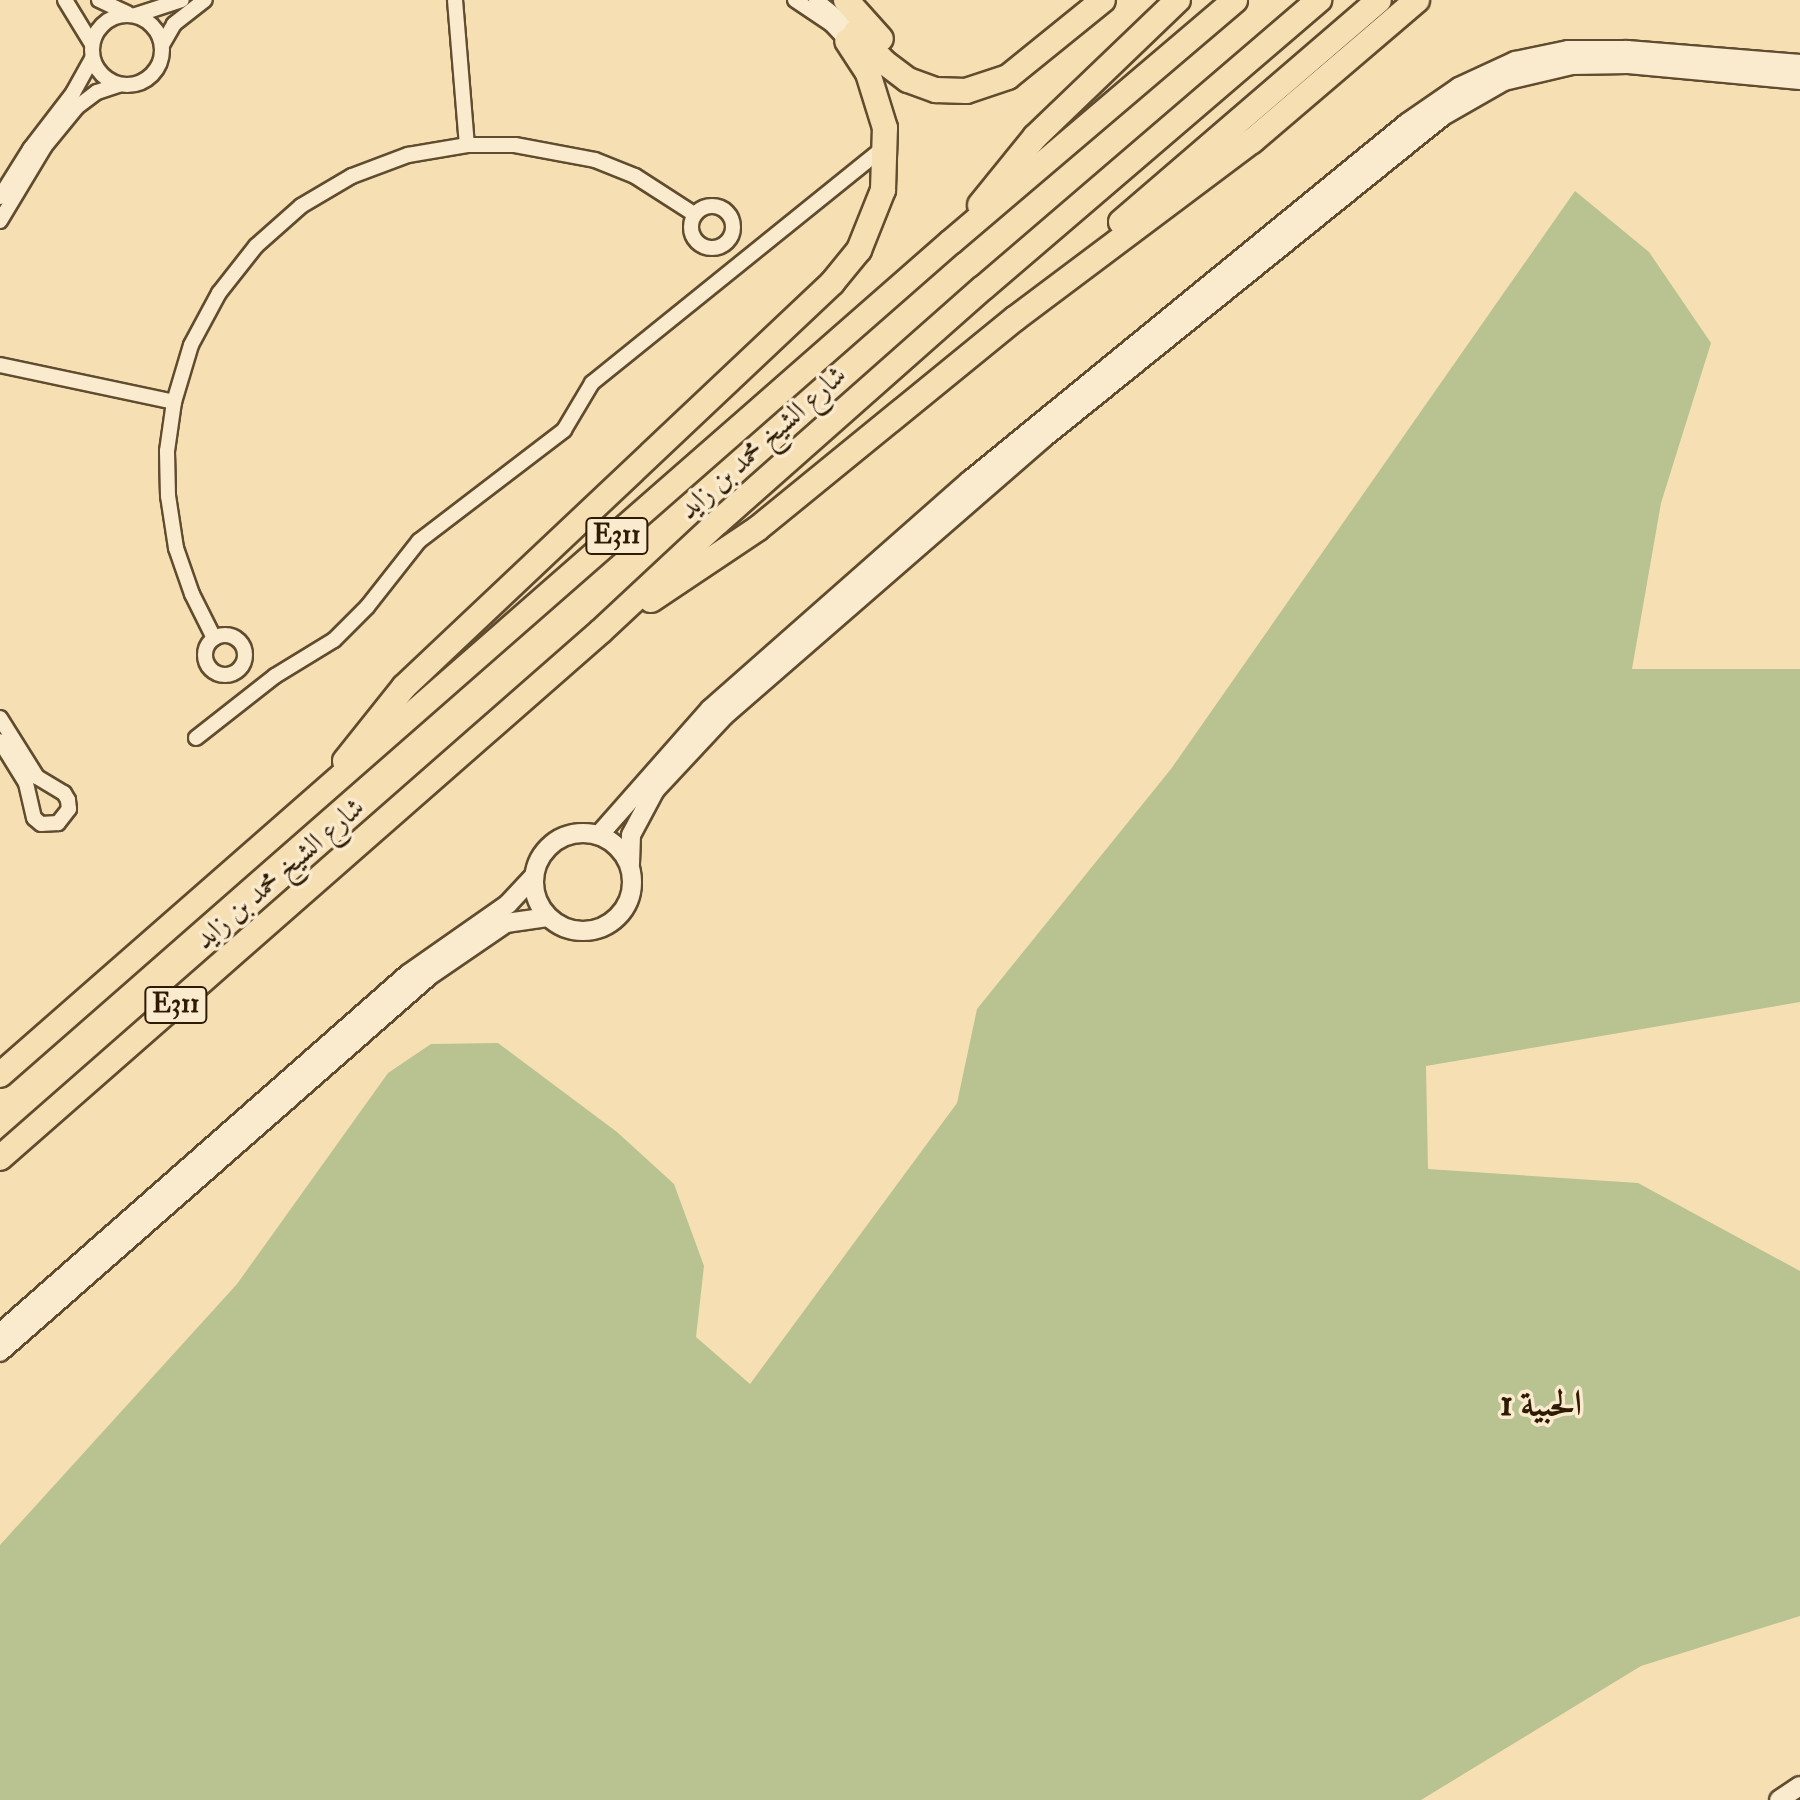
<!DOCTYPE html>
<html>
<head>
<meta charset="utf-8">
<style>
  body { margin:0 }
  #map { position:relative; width:1800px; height:1800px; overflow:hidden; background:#f7dfb4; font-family:"IM FELL Double Pica",Amiri,serif }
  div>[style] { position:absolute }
  .green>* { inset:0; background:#b8c391 }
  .roads { filter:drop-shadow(2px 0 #604c2e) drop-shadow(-2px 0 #604c2e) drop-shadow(0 2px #604c2e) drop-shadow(0 -2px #604c2e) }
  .street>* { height:14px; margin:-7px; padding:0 7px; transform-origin:7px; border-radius:7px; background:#faeace }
  .street>.ring { margin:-7px; padding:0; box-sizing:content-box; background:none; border:14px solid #faeace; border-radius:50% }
  .secondary>* { height:18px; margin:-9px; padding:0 9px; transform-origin:9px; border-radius:9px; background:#faeace }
  .secondary>.ring { margin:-9px; padding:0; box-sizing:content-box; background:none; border:18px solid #faeace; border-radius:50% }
  .highway>* { height:24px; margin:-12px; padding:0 12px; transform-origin:12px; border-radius:12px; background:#f7dfb4 }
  span { translate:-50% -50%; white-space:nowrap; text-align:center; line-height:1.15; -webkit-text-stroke:7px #faeace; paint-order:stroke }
  .shield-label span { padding:2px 6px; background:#faeace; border:2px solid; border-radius:6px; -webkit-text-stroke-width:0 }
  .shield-label { font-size:26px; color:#2e1b02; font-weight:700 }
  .street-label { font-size:28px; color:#2e1b02 }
  .district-label { font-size:36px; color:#2e1b02; font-weight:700 }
</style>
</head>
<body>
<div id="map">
  <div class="green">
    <i style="clip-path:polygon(1575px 191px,1649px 252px,1711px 343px,1661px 503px,1632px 669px,1800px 669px,1800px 1002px,1426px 1066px,1428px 1169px,1638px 1183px,1800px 1271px,1800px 1616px,1641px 1666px,1421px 1800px,0 1800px,0 1545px,237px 1284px,388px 1073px,431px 1044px,498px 1043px,617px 1132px,674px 1184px,704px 1266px,696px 1337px,750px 1384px,957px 1103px,977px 1009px,1171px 769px)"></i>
  </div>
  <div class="roads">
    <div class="street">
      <i style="left:65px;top:0;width:52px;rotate:58.5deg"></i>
      <i style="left:99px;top:0;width:31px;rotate:25deg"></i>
      <i style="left:455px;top:0;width:145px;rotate:85.3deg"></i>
      <i style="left:795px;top:0;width:43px;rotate:33.7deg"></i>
      <i style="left:831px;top:24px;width:23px;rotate:47deg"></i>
      <i style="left:816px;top:0;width:50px;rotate:38.5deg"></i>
      <i class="ring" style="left:92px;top:15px;width:56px;height:56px"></i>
      <i style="left:136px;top:15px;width:48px;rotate:-18.1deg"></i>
      <i style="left:162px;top:45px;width:24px;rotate:-60deg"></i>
      <i style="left:174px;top:24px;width:39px;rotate:-38deg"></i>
      <i style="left:0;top:197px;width:57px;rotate:-58deg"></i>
      <i style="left:30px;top:149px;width:71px;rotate:-52.5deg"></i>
      <i style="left:73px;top:93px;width:39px;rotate:-61deg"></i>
      <i class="ring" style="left:691px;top:206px;width:28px;height:28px"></i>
      <i style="left:0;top:221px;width:87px;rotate:-59deg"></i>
      <i style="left:45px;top:146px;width:50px;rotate:-50.6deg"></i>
      <i style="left:77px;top:107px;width:25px;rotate:-37deg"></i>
      <i style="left:97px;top:92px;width:23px;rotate:-18deg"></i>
      <i style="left:0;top:365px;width:178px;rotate:12deg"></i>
      <i class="ring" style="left:205px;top:635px;width:26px;height:26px"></i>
      <i style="left:214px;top:638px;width:49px;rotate:-116.6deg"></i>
      <i style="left:192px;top:594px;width:49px;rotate:-109.2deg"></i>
      <i style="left:176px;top:548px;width:53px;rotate:-98.7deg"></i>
      <i style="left:168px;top:496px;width:45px;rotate:-91.3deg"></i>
      <i style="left:167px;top:451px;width:49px;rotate:-81.9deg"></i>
      <i style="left:174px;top:402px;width:59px;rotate:-73.4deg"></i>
      <i style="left:191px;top:345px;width:59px;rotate:-61.7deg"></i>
      <i style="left:219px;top:293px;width:60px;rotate:-51.8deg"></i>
      <i style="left:256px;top:246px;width:60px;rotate:-41.6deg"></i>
      <i style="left:301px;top:206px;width:59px;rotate:-30.5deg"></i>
      <i style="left:352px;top:176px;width:60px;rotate:-20.6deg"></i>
      <i style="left:408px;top:155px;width:60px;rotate:-9.6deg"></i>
      <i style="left:467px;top:145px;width:48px"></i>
      <i style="left:515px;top:145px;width:81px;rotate:10.6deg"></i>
      <i style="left:595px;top:160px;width:43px;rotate:21.8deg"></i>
      <i style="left:635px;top:176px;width:70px;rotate:32.8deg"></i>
      <i style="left:0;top:718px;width:70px;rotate:57.9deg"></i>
      <i style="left:37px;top:777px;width:31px;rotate:31deg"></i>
      <i style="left:64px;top:793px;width:8px;rotate:60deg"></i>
      <i style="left:68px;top:800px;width:9px;rotate:84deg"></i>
      <i style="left:69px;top:809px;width:18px;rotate:128deg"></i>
      <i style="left:58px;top:823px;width:17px;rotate:177deg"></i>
      <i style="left:41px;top:824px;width:9px;rotate:-139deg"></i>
      <i style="left:34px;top:818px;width:36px;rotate:-103deg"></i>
      <i style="left:26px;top:783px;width:49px;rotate:-121.8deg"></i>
      <i style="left:196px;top:738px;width:100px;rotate:-38.1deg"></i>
      <i style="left:275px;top:676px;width:69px;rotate:-31.4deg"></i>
      <i style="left:334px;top:640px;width:47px;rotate:-45deg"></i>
      <i style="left:367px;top:607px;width:84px;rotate:-51.8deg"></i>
      <i style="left:419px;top:541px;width:183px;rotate:-37.4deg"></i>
      <i style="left:564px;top:430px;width:55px;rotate:-59.2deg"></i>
      <i style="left:592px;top:383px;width:378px;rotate:-38.9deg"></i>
    </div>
    <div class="secondary">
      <i class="ring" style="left:534px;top:833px;width:80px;height:80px"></i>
      <i style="left:599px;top:835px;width:168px;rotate:-48.6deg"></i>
      <i style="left:710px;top:709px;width:346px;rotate:-41.4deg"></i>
      <i style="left:970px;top:480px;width:564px;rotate:-39.25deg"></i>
      <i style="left:1407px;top:123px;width:63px;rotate:-34.7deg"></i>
      <i style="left:1459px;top:87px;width:62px;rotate:-24.9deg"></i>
      <i style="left:1515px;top:61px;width:54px;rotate:-11.7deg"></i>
      <i style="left:1568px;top:50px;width:59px"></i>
      <i style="left:1627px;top:50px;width:174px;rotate:4.6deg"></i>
      <i style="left:630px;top:864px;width:29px;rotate:-88deg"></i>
      <i style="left:631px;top:835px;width:51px;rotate:-61.9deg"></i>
      <i style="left:655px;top:790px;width:101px;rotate:-47deg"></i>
      <i style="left:724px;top:716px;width:425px;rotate:-41deg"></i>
      <i style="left:1045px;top:437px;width:511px;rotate:-38.89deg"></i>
      <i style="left:1443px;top:116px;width:70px;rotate:-29.8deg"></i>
      <i style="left:1504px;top:81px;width:70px;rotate:-13.2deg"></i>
      <i style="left:1572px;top:65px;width:56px;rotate:-1deg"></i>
      <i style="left:1628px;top:64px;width:173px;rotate:5.3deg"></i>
      <i style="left:0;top:1333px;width:543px;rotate:-41.34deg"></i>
      <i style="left:408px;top:974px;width:122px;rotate:-35deg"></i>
      <i style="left:508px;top:904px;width:38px;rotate:-47deg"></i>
      <i style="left:0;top:1352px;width:572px;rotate:-41.24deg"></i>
      <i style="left:430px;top:975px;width:92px;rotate:-34.4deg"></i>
      <i style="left:506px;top:923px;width:42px;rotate:-8.1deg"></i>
      <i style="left:1779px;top:1800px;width:25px;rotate:-34deg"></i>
    </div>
    <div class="highway">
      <i style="left:846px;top:0;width:52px;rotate:48.1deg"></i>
      <i style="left:856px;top:32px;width:41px;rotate:47deg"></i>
      <i style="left:884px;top:62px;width:30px;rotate:37deg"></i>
      <i style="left:908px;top:80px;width:30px;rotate:20deg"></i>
      <i style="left:936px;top:90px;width:30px;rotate:2deg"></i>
      <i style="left:966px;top:91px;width:44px;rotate:-18.4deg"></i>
      <i style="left:1008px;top:77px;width:122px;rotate:-39deg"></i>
      <i style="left:980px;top:205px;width:87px;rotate:-51deg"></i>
      <i style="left:1035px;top:137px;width:198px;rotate:-43.8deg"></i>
      <i style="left:1121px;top:222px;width:340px;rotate:-40.7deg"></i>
      <i style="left:651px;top:600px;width:128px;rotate:-33.8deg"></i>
      <i style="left:757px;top:529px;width:334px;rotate:-39.2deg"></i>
      <i style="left:1016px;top:318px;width:295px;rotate:-36.9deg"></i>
      <i style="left:1252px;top:141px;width:217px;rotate:-40.5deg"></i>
      <i style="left:345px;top:761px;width:95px;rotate:-51.4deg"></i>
      <i style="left:404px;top:687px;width:589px;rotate:-43.35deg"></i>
      <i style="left:832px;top:283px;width:43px;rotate:-50.7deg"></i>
      <i style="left:859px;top:250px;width:65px;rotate:-68.2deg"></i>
      <i style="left:883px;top:190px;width:62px;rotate:-88.2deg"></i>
      <i style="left:885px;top:128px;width:58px;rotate:-107.2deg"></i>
      <i style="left:868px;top:73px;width:38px;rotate:-123deg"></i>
      <i style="left:0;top:1075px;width:1264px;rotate:-41.22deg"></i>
      <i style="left:951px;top:242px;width:373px;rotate:-40.4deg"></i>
      <i style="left:0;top:1158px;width:799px;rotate:-41.25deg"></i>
      <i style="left:601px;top:631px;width:158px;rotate:-43deg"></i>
      <i style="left:717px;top:523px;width:355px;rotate:-41.5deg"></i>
      <i style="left:983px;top:288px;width:443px;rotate:-40.6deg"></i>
    </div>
  </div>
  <div class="shield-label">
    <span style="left:617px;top:536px">E311</span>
    <span style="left:176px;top:1005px">E311</span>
  </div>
  <div class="street-label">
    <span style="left:763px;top:443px;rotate:-42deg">شارع الشيخ محمد بن زايد</span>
    <span style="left:280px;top:874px;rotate:-41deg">شارع الشيخ محمد بن زايد</span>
  </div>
  <div class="district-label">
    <span style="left:1541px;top:1404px">الحبية 1</span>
  </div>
</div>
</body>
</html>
